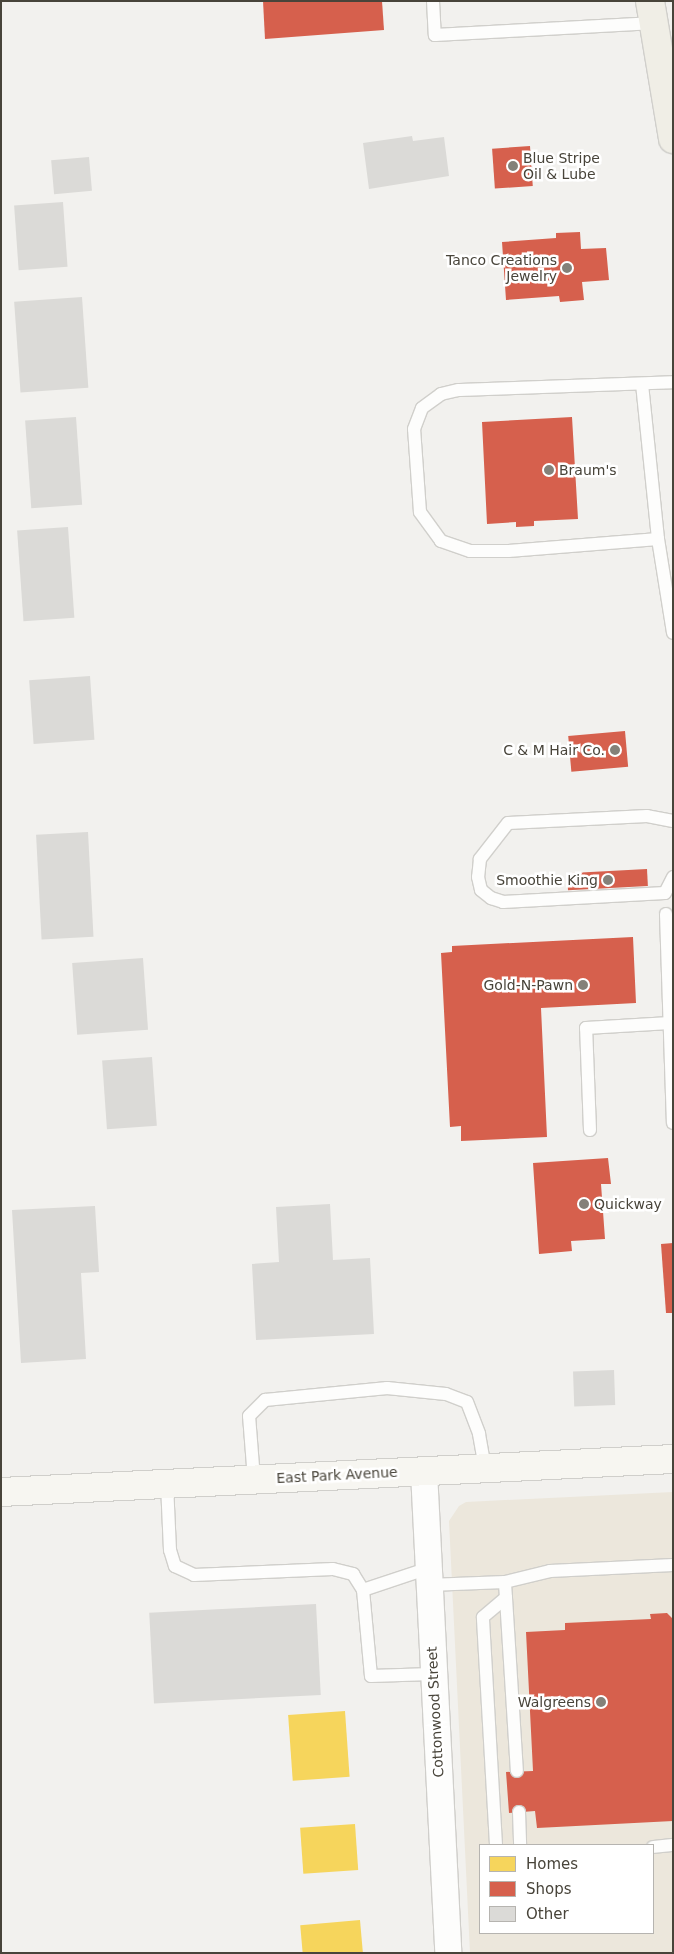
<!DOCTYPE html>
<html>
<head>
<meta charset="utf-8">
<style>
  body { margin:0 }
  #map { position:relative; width:674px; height:1954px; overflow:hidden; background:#f2f1ee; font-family:"DejaVu Sans",sans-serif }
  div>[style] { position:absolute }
  .commercial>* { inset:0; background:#ece7dc }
  .homes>* { inset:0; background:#f6d55c; transform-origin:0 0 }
  .shops>* { inset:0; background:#d6604d; transform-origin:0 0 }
  .building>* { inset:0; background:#dbdad7; transform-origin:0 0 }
  .roads { filter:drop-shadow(1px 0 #d0cfcb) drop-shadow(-1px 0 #d0cfcb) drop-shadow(0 1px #d0cfcb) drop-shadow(0 -1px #d0cfcb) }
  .lane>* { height:12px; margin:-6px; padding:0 6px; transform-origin:6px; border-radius:6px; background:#fdfdfc }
  .street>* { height:26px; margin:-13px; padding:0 13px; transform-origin:13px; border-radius:13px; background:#fdfdfc }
  .secondary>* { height:28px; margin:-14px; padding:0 14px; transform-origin:14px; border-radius:14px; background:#f7f6f1 }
  .primary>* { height:28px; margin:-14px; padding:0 14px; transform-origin:14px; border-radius:14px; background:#f0eee6 }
  .dots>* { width:14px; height:14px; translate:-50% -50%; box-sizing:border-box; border:2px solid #fff; border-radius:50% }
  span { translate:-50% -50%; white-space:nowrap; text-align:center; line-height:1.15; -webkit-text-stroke:5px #fff; paint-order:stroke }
  .poi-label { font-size:14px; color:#48443a }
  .left { translate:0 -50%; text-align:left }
  .right { translate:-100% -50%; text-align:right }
  .street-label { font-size:14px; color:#48443a }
  .frame { position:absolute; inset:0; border:2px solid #48443a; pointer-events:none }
  .legend { position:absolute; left:479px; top:1844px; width:175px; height:90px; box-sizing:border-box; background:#fff; border:1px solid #b6b4b0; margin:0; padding:6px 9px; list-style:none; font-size:15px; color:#48443a }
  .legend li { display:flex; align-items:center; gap:10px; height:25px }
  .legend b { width:25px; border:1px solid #b6b4b0 }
</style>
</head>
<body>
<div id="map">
  <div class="commercial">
    <i style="clip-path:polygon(evenodd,673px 1492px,673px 1953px,470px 1953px,449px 1521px,459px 1506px,466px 1502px,673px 1492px,480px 1845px,653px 1845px,653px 1933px,480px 1933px,480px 1845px)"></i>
  </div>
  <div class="homes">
    <i style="left:345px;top:1711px;width:66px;height:57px;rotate:86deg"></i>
    <i style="left:355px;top:1824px;width:46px;height:55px;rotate:86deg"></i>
    <i style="left:360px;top:1920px;width:33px;height:60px;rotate:85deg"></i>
  </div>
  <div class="shops">
    <i style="clip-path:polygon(263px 1px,382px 1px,384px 30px,265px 39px)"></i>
    <i style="left:530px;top:146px;width:40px;height:38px;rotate:86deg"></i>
    <i style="clip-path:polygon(580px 232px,581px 249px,606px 248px,609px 280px,582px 282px,584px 300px,560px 302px,559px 296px,506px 300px,502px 242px,556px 238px,556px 233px)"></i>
    <i style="clip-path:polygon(572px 417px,578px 519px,534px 521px,534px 526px,516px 527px,516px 522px,487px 524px,482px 422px)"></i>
    <i style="left:625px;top:731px;width:36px;height:57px;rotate:85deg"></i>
    <i style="left:647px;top:869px;width:17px;height:80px;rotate:87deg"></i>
    <i style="clip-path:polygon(633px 937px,636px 1003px,541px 1008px,547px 1137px,461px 1141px,461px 1126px,450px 1127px,441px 953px,452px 952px,452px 946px)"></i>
    <i style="clip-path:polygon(608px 1158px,611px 1184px,601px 1184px,605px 1239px,571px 1241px,572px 1251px,539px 1254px,533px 1163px)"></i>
    <i style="clip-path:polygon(673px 1243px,673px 1313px,666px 1313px,661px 1244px)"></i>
    <i style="clip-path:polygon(667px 1613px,673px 1619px,673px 1821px,537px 1828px,535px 1811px,509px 1813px,506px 1772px,533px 1771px,526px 1632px,565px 1630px,565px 1623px,651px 1619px,650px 1614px)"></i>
  </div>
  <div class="building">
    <i style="clip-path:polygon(412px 136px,413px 141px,444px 137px,449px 176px,369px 189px,363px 143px)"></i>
    <i style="left:89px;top:157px;width:34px;height:38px;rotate:85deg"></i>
    <i style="left:63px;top:202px;width:65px;height:49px;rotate:86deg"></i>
    <i style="left:82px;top:297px;width:91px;height:68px;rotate:86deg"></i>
    <i style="left:76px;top:417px;width:88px;height:51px;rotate:86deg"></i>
    <i style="left:68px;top:527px;width:91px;height:51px;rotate:86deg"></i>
    <i style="left:90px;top:676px;width:64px;height:61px;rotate:86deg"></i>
    <i style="left:88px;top:832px;width:105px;height:52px;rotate:87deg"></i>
    <i style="left:143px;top:958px;width:72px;height:71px;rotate:86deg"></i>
    <i style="left:152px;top:1057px;width:69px;height:50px;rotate:86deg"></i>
    <i style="clip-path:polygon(330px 1204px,333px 1260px,370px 1258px,374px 1334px,256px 1340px,252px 1264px,279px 1262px,276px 1207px)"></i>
    <i style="clip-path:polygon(95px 1206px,99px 1272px,81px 1273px,86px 1359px,21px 1363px,12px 1210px)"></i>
    <i style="left:614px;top:1370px;width:35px;height:41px;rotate:88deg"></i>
    <i style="left:316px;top:1604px;width:91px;height:167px;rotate:87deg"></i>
  </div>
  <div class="roads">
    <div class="lane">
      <i style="left:433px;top:1px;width:34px;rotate:87deg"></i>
      <i style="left:435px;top:35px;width:220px;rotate:-3.1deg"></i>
      <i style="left:642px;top:384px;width:156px;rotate:84.1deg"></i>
      <i style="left:658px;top:539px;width:95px;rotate:80.9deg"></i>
      <i style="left:658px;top:539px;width:150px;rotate:175.4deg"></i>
      <i style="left:508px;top:551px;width:38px;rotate:180deg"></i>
      <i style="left:470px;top:551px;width:31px;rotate:-161deg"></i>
      <i style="left:441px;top:541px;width:36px;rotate:-126deg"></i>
      <i style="left:420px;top:512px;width:83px;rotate:-94.1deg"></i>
      <i style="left:414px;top:429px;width:22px;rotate:-69deg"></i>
      <i style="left:422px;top:408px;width:24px;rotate:-36deg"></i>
      <i style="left:441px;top:394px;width:18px;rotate:-13deg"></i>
      <i style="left:459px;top:390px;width:214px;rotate:-2.1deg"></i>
      <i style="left:673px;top:821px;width:26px;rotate:-169deg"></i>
      <i style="left:647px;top:816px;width:139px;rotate:177.1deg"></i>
      <i style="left:508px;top:823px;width:46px;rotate:127.9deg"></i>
      <i style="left:480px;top:859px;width:18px;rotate:96deg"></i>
      <i style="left:478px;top:877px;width:13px;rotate:77deg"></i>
      <i style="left:481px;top:890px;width:13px;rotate:39deg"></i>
      <i style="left:491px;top:898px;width:13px;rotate:18deg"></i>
      <i style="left:503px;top:902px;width:162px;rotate:-3.2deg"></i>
      <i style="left:665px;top:893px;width:18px;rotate:-63deg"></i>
      <i style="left:666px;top:914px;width:209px;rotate:88.1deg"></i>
      <i style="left:590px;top:1130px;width:102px;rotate:-92.2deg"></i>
      <i style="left:586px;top:1028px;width:84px;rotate:-3.4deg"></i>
      <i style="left:254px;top:1479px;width:63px;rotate:-94.5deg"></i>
      <i style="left:249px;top:1416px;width:23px;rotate:-45deg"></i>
      <i style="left:265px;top:1400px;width:123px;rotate:-5.6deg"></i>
      <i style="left:387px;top:1388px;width:59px;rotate:5.8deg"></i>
      <i style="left:446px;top:1394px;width:22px;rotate:21deg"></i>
      <i style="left:467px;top:1402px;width:34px;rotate:69deg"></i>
      <i style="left:479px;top:1434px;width:35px;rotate:80deg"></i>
      <i style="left:167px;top:1484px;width:66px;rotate:87.4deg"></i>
      <i style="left:170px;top:1550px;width:17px;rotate:73deg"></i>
      <i style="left:175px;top:1566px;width:21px;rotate:25deg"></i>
      <i style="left:194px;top:1575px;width:139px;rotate:-2.5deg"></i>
      <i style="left:333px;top:1569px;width:21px;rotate:14deg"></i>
      <i style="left:353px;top:1574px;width:19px;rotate:58deg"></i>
      <i style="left:363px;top:1590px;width:86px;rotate:84.7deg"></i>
      <i style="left:371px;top:1676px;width:61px;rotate:-1.9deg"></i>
      <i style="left:429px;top:1585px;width:76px;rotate:-2.3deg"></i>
      <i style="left:505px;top:1582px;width:46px;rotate:-13.7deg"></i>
      <i style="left:550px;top:1571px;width:123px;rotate:-2.8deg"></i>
      <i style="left:363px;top:1590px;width:70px;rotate:-18.4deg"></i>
      <i style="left:506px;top:1598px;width:173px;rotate:86.4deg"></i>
      <i style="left:519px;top:1812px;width:33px;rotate:88deg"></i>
      <i style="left:496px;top:1845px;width:228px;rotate:-93.3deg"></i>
      <i style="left:483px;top:1617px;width:30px;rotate:-40deg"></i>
      <i style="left:506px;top:1598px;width:16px;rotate:-94deg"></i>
      <i style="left:653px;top:1847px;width:20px;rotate:-6deg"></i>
    </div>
    <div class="street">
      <i style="left:424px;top:1472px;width:482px;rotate:87.1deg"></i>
    </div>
    <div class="secondary">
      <i style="left:1px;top:1492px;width:673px;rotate:-2.81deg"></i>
    </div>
    <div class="primary">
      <i style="left:650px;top:1px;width:140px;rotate:80.5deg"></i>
    </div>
  </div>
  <div class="dots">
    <i style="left:513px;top:166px;background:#848179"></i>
    <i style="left:567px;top:268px;background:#848179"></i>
    <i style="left:549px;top:470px;background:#848179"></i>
    <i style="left:615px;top:750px;background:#848179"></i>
    <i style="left:608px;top:880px;background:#848179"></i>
    <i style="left:583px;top:985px;background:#848179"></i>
    <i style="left:584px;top:1204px;background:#848179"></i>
    <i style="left:601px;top:1702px;background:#848179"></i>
  </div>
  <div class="poi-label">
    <span class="left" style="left:523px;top:166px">Blue Stripe<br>Oil &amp; Lube</span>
    <span class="right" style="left:557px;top:268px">Tanco Creations<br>Jewelry</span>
    <span class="left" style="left:559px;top:470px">Braum's</span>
    <span class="right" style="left:605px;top:750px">C &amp; M Hair Co.</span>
    <span class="right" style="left:598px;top:880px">Smoothie King</span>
    <span class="right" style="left:573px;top:985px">Gold-N-Pawn</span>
    <span class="left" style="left:594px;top:1204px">Quickway</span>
    <span class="right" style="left:591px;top:1702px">Walgreens</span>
  </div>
  <div class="street-label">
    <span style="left:337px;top:1475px;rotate:-3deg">East Park Avenue</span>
    <span style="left:435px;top:1712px;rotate:-93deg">Cottonwood Street</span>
  </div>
  <div class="frame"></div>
  <ul class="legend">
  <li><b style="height:14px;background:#f6d55c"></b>Homes</li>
  <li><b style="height:14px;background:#d6604d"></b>Shops</li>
  <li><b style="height:14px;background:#dbdad7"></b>Other</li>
  </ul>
</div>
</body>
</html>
